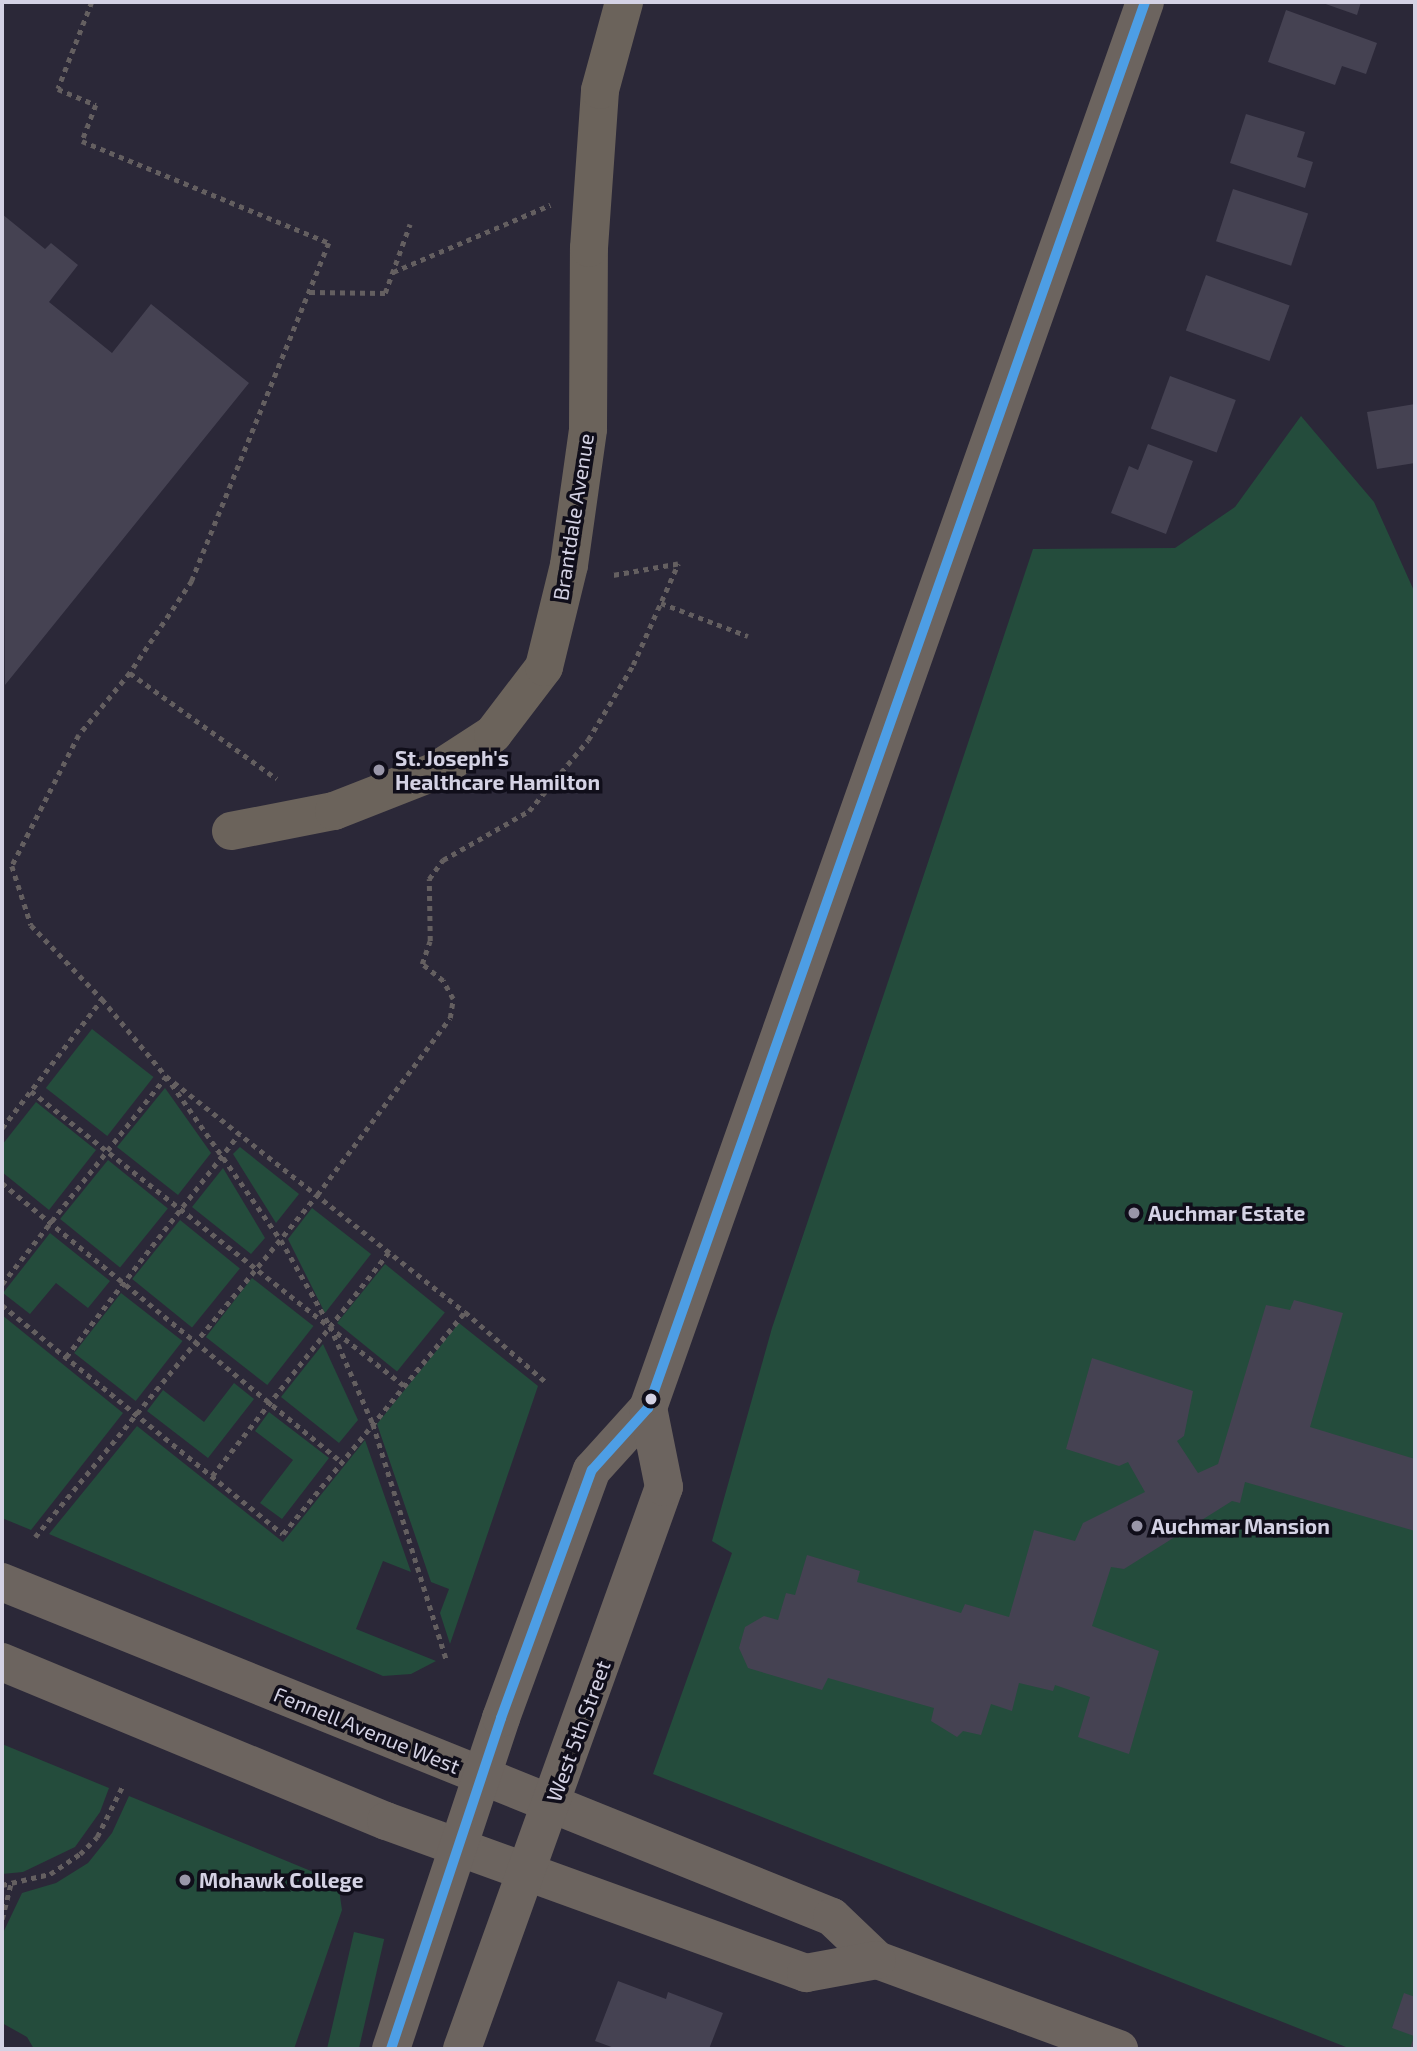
<!DOCTYPE html>
<html>
<head>
<meta charset="utf-8">
<style>
  body { margin:0 }
  #map { position:relative; width:1417px; height:2051px; overflow:hidden; background:#2b2838; font-family:"Exo 2",sans-serif }
  div>[style] { position:absolute }
  .green>* { inset:0; background:#244c3c; transform-origin:0 0 }
  .building>* { inset:0; background:#454252; transform-origin:0 0 }
  .path>* { height:4.5px; margin-top:-2.25px; transform-origin:0; background:repeating-linear-gradient(90deg,#645f60 0 5px,transparent 0 10px) }
  .minor>* { height:38px; margin:-19px; padding:0 19px; transform-origin:19px; border-radius:19px; background:#6b635b }
  .major>* { height:38px; margin:-19px; padding:0 19px; transform-origin:19px; border-radius:19px; background:#6c645f }
  .bus-1>* { height:10px; margin:-5px; padding:0 5px; transform-origin:5px; border-radius:5px; background:#4d9ee5 }
  .dots>* { width:19px; height:19px; translate:-50% -50%; box-sizing:border-box; border:4px solid #100e1a; border-radius:50% }
  span { translate:-50% -50%; white-space:nowrap; text-align:center; line-height:1.15; -webkit-text-stroke:7px #100e1a; paint-order:stroke }
  .street-label { font-size:21px; color:#d4d2e4 }
  .poi-label { font-size:21px; color:#d4d2e4; font-weight:700 }
  .left { translate:0 -50%; text-align:left }
  .frame { position:absolute; inset:0; border:4px solid #d4d2e4; pointer-events:none }
</style>
</head>
<body>
<div id="map">
  <div class="green">
    <i style="clip-path:polygon(1301px 416px,1374px 502px,1415px 593px,1415px 2049px,1351px 2049px,653px 1774px,732px 1553px,712px 1541px,772px 1328px,1033px 549px,1175px 548px,1235px 507px)"></i>
    <i style="left:92px;top:1029px;width:78px;height:75px;rotate:38deg"></i>
    <i style="clip-path:polygon(165px 1088px,211px 1153px,178px 1195px,117px 1147px)"></i>
    <i style="clip-path:polygon(36px 1102px,96px 1150px,49px 1210px,2px 1172px,2px 1145px)"></i>
    <i style="clip-path:polygon(240px 1147px,299px 1194px,276px 1223px,233px 1154px)"></i>
    <i style="left:108px;top:1160px;width:77px;height:76px;rotate:39deg"></i>
    <i style="clip-path:polygon(223px 1168px,265px 1238px,251px 1254px,192px 1207px)"></i>
    <i style="clip-path:polygon(312px 1208px,371px 1254px,325px 1313px,288px 1239px)"></i>
    <i style="left:180px;top:1220px;width:77px;height:76px;rotate:39deg"></i>
    <i style="clip-path:polygon(50px 1233px,110px 1281px,88px 1308px,56px 1283px,30px 1314px,3px 1293px)"></i>
    <i style="left:385px;top:1264px;width:77px;height:76px;rotate:39deg"></i>
    <i style="left:252px;top:1278px;width:78px;height:75px;rotate:38deg"></i>
    <i style="left:121px;top:1293px;width:78px;height:76px;rotate:38deg"></i>
    <i style="clip-path:polygon(2px 1315px,123px 1413px,31px 1530px,2px 1518px)"></i>
    <i style="clip-path:polygon(459px 1323px,538px 1386px,450px 1644px,440px 1613px,449px 1589px,431px 1582px,377px 1424px)"></i>
    <i style="clip-path:polygon(323px 1344px,358px 1420px,339px 1443px,281px 1397px)"></i>
    <i style="clip-path:polygon(234px 1383px,254px 1399px,208px 1458px,147px 1411px,163px 1390px,204px 1422px)"></i>
    <i style="clip-path:polygon(269px 1412px,329px 1458px,282px 1519px,260px 1503px,293px 1460px,255px 1431px)"></i>
    <i style="clip-path:polygon(137px 1426px,283px 1542px,365px 1440px,411px 1572px,383px 1561px,356px 1629px,436px 1661px,411px 1674px,383px 1676px,49px 1534px)"></i>
    <i style="clip-path:polygon(2px 1744px,109px 1788px,100px 1812px,75px 1847px,23px 1872px,2px 1874px)"></i>
    <i style="clip-path:polygon(129px 1796px,323px 1876px,339px 1889px,342px 1910px,294px 2049px,34px 2049px,27px 2037px,2px 2023px,2px 1935px,22px 1893px,56px 1883px,88px 1863px,112px 1833px)"></i>
    <i style="left:354px;top:1932px;width:31px;height:124px;rotate:13deg"></i>
  </div>
  <div class="building">
    <i style="clip-path:polygon(1320px 2px,1361px 2px,1357px 15px)"></i>
    <i style="clip-path:polygon(1286px 10px,1377px 43px,1366px 74px,1342px 66px,1335px 85px,1268px 62px)"></i>
    <i style="clip-path:polygon(1246px 114px,1305px 132px,1297px 157px,1313px 162px,1305px 188px,1230px 163px)"></i>
    <i style="left:1233px;top:189px;width:79px;height:55px;rotate:18deg"></i>
    <i style="clip-path:polygon(2px 214px,45px 249px,51px 243px,78px 265px,49px 302px,112px 353px,151px 304px,249px 383px,5px 685px)"></i>
    <i style="left:1206px;top:275px;width:89px;height:59px;rotate:20deg"></i>
    <i style="left:1170px;top:376px;width:70px;height:56px;rotate:20deg"></i>
    <i style="clip-path:polygon(1415px 404px,1415px 463px,1377px 469px,1367px 412px)"></i>
    <i style="clip-path:polygon(1148px 444px,1193px 461px,1166px 534px,1111px 513px,1129px 466px,1138px 470px)"></i>
    <i style="clip-path:polygon(1294px 1300px,1343px 1313px,1310px 1427px,1415px 1459px,1415px 1531px,1245px 1482px,1240px 1503px,1232px 1501px,1124px 1569px,1111px 1567px,1092px 1626px,1159px 1651px,1129px 1754px,1078px 1737px,1090px 1697px,1055px 1685px,1053px 1691px,1019px 1683px,1012px 1711px,991px 1704px,981px 1735px,963px 1731px,957px 1737px,931px 1721px,934px 1708px,828px 1678px,822px 1690px,748px 1668px,739px 1648px,745px 1627px,764px 1616px,778px 1620px,786px 1593px,795px 1595px,807px 1555px,860px 1571px,857px 1582px,961px 1613px,965px 1604px,1009px 1617px,1034px 1530px,1075px 1541px,1083px 1523px,1145px 1492px,1128px 1462px,1119px 1466px,1066px 1449px,1092px 1358px,1193px 1391px,1184px 1436px,1177px 1441px,1198px 1473px,1218px 1464px,1266px 1305px,1290px 1310px)"></i>
    <i style="clip-path:polygon(618px 1981px,666px 1999px,668px 1992px,723px 2013px,709px 2049px,617px 2049px,595px 2041px)"></i>
    <i style="clip-path:polygon(1404px 1993px,1415px 1997px,1415px 2049px,1410px 2049px,1414px 2036px,1392px 2028px)"></i>
  </div>
  <div class="path">
    <i style="left:92px;top:2px;width:93px;rotate:111.3deg"></i>
    <i style="left:58px;top:89px;width:41px;rotate:22.8deg"></i>
    <i style="left:96px;top:105px;width:39px;rotate:111deg"></i>
    <i style="left:82px;top:141px;width:267px;rotate:22.4deg"></i>
    <i style="left:329px;top:243px;width:365px;rotate:112.1deg"></i>
    <i style="left:192px;top:581px;width:111px;rotate:124deg"></i>
    <i style="left:130px;top:673px;width:80px;rotate:129.4deg"></i>
    <i style="left:79px;top:735px;width:147px;rotate:117.1deg"></i>
    <i style="left:12px;top:866px;width:62px;rotate:72.1deg"></i>
    <i style="left:31px;top:925px;width:103px;rotate:46.2deg"></i>
    <i style="left:102px;top:999px;width:100px;rotate:50.3deg"></i>
    <i style="left:166px;top:1076px;width:381px;rotate:38.3deg"></i>
    <i style="left:465px;top:1312px;width:108px;rotate:40.9deg"></i>
    <i style="left:393px;top:272px;width:171px;rotate:-23.1deg"></i>
    <i style="left:310px;top:292px;width:75px;rotate:0.8deg"></i>
    <i style="left:385px;top:293px;width:73px;rotate:-70.1deg"></i>
    <i style="left:661px;top:603px;width:93px;rotate:20.8deg"></i>
    <i style="left:130px;top:673px;width:181px;rotate:35.8deg"></i>
    <i style="left:31px;top:1091px;width:476px;rotate:38.3deg"></i>
    <i style="left:2px;top:1128px;width:163px;rotate:-52.2deg"></i>
    <i style="left:2px;top:1183px;width:440px;rotate:39.4deg"></i>
    <i style="left:2px;top:1284px;width:265px;rotate:-51.7deg"></i>
    <i style="left:166px;top:1076px;width:200px;rotate:55deg"></i>
    <i style="left:281px;top:1240px;width:99px;rotate:60.3deg"></i>
    <i style="left:330px;top:1326px;width:107px;rotate:66.3deg"></i>
    <i style="left:373px;top:1424px;width:248px;rotate:72.7deg"></i>
    <i style="left:2px;top:1305px;width:362px;rotate:39.2deg"></i>
    <i style="left:283px;top:1534px;width:287px;rotate:-50.7deg"></i>
    <i style="left:66px;top:1357px;width:282px;rotate:-52.2deg"></i>
    <i style="left:212px;top:1476px;width:285px;rotate:-51.7deg"></i>
    <i style="left:35px;top:1537px;width:443px;rotate:-50.5deg"></i>
    <i style="left:317px;top:1195px;width:221px;rotate:-53.1deg"></i>
    <i style="left:450px;top:1018px;width:19px;rotate:-81deg"></i>
    <i style="left:453px;top:999px;width:21px;rotate:-119deg"></i>
    <i style="left:443px;top:981px;width:27px;rotate:-141deg"></i>
    <i style="left:422px;top:964px;width:24px;rotate:-71deg"></i>
    <i style="left:430px;top:941px;width:62px;rotate:-90.9deg"></i>
    <i style="left:429px;top:879px;width:24px;rotate:-54deg"></i>
    <i style="left:443px;top:860px;width:99px;rotate:-29.7deg"></i>
    <i style="left:529px;top:811px;width:92px;rotate:-50.3deg"></i>
    <i style="left:588px;top:740px;width:87px;rotate:-59deg"></i>
    <i style="left:633px;top:665px;width:111px;rotate:-66deg"></i>
    <i style="left:678px;top:564px;width:69px;rotate:170deg"></i>
    <i style="left:2px;top:1885px;width:49px;rotate:-12.9deg"></i>
    <i style="left:50px;top:1874px;width:36px;rotate:-34deg"></i>
    <i style="left:80px;top:1854px;width:24px;rotate:-45deg"></i>
    <i style="left:97px;top:1837px;width:56px;rotate:-63.4deg"></i>
    <i style="left:2px;top:1919px;width:36px;rotate:-76deg"></i>
  </div>
  <div class="minor">
    <i style="left:231px;top:831px;width:105px;rotate:-11deg"></i>
    <i style="left:334px;top:811px;width:110px;rotate:-21.4deg"></i>
    <i style="left:436px;top:771px;width:68px;rotate:-33deg"></i>
    <i style="left:493px;top:734px;width:84px;rotate:-52.7deg"></i>
    <i style="left:544px;top:667px;width:105px;rotate:-76.2deg"></i>
    <i style="left:569px;top:565px;width:137px;rotate:-82deg"></i>
    <i style="left:588px;top:429px;width:181px;rotate:-89.7deg"></i>
    <i style="left:589px;top:248px;width:158px;rotate:-86deg"></i>
    <i style="left:600px;top:90px;width:91px;rotate:-74.7deg"></i>
  </div>
  <div class="major">
    <i style="left:2px;top:1582px;width:895px;rotate:21.98deg"></i>
    <i style="left:832px;top:1917px;width:62px;rotate:43.7deg"></i>
    <i style="left:877px;top:1960px;width:258px;rotate:20.2deg"></i>
    <i style="left:2px;top:1662px;width:416px;rotate:22.5deg"></i>
    <i style="left:386px;top:1821px;width:447px;rotate:19.9deg"></i>
    <i style="left:806px;top:1973px;width:72px;rotate:-10.4deg"></i>
    <i style="left:391px;top:2049px;width:349px;rotate:-71.6deg"></i>
    <i style="left:501px;top:1718px;width:264px;rotate:-69.9deg"></i>
    <i style="left:592px;top:1470px;width:84px;rotate:-47.9deg"></i>
    <i style="left:648px;top:1408px;width:1491px;rotate:-70.53deg"></i>
    <i style="left:462px;top:2049px;width:597px;rotate:-70.23deg"></i>
    <i style="left:664px;top:1487px;width:81px;rotate:-101.4deg"></i>
  </div>
  <div class="bus-1">
    <i style="left:391px;top:2049px;width:349px;rotate:-71.6deg"></i>
    <i style="left:501px;top:1718px;width:264px;rotate:-69.9deg"></i>
    <i style="left:592px;top:1470px;width:84px;rotate:-47.9deg"></i>
    <i style="left:648px;top:1408px;width:1491px;rotate:-70.53deg"></i>
  </div>
  <div class="dots">
    <i style="left:379px;top:770px;background:#9996a8"></i>
    <i style="left:1134px;top:1213px;background:#9996a8"></i>
    <i style="left:651px;top:1399px;background:#d4d2e4"></i>
    <i style="left:1137px;top:1526px;background:#9996a8"></i>
    <i style="left:185px;top:1880px;background:#9996a8"></i>
  </div>
  <div class="street-label">
    <span style="left:573px;top:517px;rotate:-81deg">Brantdale Avenue</span>
    <span style="left:367px;top:1730px;rotate:22deg">Fennell Avenue West</span>
    <span style="left:578px;top:1731px;rotate:-70deg">West 5th Street</span>
  </div>
  <div class="poi-label">
    <span class="left" style="left:395px;top:770px">St. Joseph's<br>Healthcare Hamilton</span>
    <span class="left" style="left:1148px;top:1213px">Auchmar Estate</span>
    <span class="left" style="left:1151px;top:1526px">Auchmar Mansion</span>
    <span class="left" style="left:199px;top:1880px">Mohawk College</span>
  </div>
  <div class="frame"></div>
</div>
</body>
</html>
